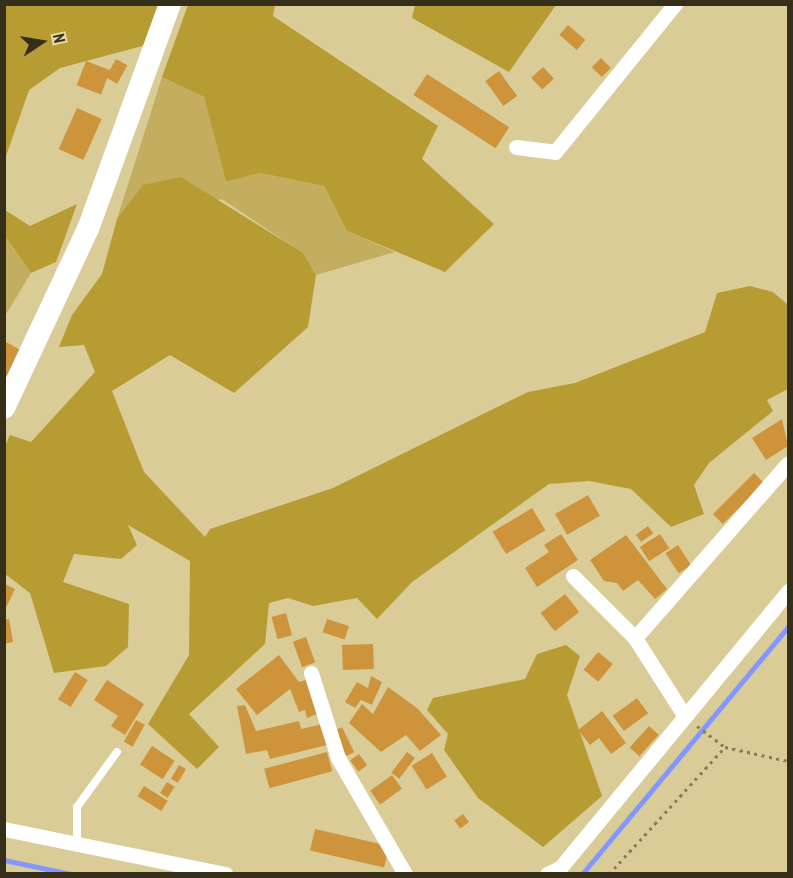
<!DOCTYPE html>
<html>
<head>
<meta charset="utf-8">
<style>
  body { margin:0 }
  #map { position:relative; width:793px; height:878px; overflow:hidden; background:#dacc97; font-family:"PT Sans Narrow",sans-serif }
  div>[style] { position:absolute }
  .green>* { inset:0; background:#c3ae60 }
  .forest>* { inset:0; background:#b69c33 }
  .stream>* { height:5px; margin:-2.5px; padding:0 2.5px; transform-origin:2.5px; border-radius:2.5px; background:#8496ff }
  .building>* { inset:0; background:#cd943c; transform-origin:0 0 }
  .path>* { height:3px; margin-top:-1.5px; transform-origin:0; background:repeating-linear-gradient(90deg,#867c57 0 3px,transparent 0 7.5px) }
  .lane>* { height:8px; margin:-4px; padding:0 4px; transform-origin:4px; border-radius:4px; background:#fff }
  .street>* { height:15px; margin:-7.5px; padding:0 7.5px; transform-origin:7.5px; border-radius:7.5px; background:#fff }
  .secondary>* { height:22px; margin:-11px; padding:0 11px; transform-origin:11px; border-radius:11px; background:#fff }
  span { translate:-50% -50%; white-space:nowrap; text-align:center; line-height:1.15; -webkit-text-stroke:6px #e7d9a4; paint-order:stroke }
  .frame { position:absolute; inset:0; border:6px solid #352f1a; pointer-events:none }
  .north { position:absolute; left:12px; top:12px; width:60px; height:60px; -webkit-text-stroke:4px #e7d9a4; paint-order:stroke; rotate:78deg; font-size:16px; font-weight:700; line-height:24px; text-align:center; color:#352f1a }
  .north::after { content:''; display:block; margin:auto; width:21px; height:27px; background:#352f1a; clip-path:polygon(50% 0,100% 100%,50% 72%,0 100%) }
</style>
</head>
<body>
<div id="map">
  <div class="green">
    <i style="clip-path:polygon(162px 77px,204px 97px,226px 182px,260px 173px,324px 186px,347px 231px,395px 252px,316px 275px,302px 253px,222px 199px,117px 219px)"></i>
    <i style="clip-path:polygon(5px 236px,31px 273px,5px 316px)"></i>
  </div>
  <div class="forest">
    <i style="clip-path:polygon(5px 5px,160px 5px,146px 45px,60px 68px,29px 90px,5px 159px)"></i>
    <i style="clip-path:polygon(188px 5px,275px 5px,273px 16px,438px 126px,422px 159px,494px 224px,445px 272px,347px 231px,324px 186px,260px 173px,226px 182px,204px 97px,162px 77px)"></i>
    <i style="clip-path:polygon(415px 5px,415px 4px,556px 5px,509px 72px,412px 18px)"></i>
    <i style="clip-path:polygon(181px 177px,303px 253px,316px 275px,308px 327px,234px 393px,170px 355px,112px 391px,144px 472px,205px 537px,210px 529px,333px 488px,528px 392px,575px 383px,705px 332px,717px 293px,750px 286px,773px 292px,788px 305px,788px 389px,767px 400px,773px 411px,709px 463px,694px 485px,704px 514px,671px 527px,631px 489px,589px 481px,549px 484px,412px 582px,377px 619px,357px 598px,313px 606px,288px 598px,269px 603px,265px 644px,189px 714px,219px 747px,197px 769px,148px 724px,189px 655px,190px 561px,128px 525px,137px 545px,121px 559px,74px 554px,63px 582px,129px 604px,128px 647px,106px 666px,54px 673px,30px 593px,4px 573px,5px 446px,10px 435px,31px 442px,95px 372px,84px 345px,59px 347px,72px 315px,102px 274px,117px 219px,143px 185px)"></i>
    <i style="clip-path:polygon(77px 204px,56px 262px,31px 273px,5px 236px,5px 210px,30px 226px)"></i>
    <i style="clip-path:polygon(566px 645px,580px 656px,567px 695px,602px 796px,543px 847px,478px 798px,444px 750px,448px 734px,427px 710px,433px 698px,525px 679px,537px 654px)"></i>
  </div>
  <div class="stream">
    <i style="left:4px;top:860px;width:68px;rotate:11.8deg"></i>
    <i style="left:582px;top:874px;width:322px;rotate:-50.2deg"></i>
  </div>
  <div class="building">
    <i style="left:568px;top:25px;width:23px;height:13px;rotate:41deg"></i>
    <i style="left:601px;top:58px;width:14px;height:13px;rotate:45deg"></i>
    <i style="left:116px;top:59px;width:13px;height:21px;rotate:29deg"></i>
    <i style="left:86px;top:61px;width:26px;height:26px;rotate:21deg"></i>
    <i style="left:543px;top:67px;width:16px;height:16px;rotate:47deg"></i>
    <i style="left:499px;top:71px;width:31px;height:17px;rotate:54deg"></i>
    <i style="left:427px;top:74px;width:98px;height:25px;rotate:33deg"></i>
    <i style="left:77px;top:108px;width:27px;height:45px;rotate:24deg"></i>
    <i style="clip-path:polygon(4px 341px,26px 353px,4px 385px)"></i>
    <i style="clip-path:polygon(782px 419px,788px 446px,766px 460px,752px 438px)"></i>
    <i style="left:754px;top:473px;width:14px;height:58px;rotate:45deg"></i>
    <i style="left:588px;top:495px;width:24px;height:38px;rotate:60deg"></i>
    <i style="left:532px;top:508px;width:26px;height:46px;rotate:59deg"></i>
    <i style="left:648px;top:526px;width:9px;height:15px;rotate:54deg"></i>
    <i style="clip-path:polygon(561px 534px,578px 560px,537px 587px,525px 568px,549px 552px,544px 545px)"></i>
    <i style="left:660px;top:534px;width:17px;height:24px;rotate:57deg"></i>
    <i style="clip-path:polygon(626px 535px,667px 589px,655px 599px,638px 580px,623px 591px,617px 583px,604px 581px,590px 560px)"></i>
    <i style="left:678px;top:545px;width:24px;height:15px;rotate:57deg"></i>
    <i style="clip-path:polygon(5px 584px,15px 589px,5px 610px)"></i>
    <i style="left:565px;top:594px;width:23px;height:31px;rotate:52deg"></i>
    <i style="left:286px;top:613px;width:23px;height:15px;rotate:75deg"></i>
    <i style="clip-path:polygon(9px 619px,13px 642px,4px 644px,4px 620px)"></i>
    <i style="left:327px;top:619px;width:23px;height:14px;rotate:18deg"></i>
    <i style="left:306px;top:637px;width:27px;height:14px;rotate:70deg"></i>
    <i style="left:373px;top:644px;width:25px;height:31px;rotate:88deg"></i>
    <i style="left:598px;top:652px;width:19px;height:23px;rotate:39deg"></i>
    <i style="clip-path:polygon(279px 655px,299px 682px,306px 680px,319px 713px,307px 718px,305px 710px,299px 712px,290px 689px,257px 715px,236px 689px)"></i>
    <i style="left:75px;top:672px;width:15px;height:32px;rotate:32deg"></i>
    <i style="clip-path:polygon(371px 676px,382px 682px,372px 705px,361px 700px,355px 708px,345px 702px,357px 682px,368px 688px)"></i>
    <i style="clip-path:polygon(107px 680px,144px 704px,125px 735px,111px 726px,118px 716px,94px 700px)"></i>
    <i style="clip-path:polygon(388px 687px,417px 708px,441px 735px,420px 751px,406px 735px,381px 752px,349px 723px,362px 704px,373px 714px)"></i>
    <i style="left:637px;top:698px;width:19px;height:30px;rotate:54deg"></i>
    <i style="clip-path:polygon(245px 705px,256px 731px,299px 721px,301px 729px,323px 724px,327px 745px,270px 759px,267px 750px,246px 754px,237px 706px)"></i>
    <i style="clip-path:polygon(602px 711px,626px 743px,611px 754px,599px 738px,590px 745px,578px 730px)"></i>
    <i style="left:136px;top:720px;width:10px;height:25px;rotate:29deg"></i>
    <i style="left:649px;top:726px;width:13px;height:29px;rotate:42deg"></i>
    <i style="left:342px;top:727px;width:28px;height:9px;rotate:64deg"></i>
    <i style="left:152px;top:746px;width:27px;height:22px;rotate:33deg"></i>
    <i style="left:327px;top:752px;width:20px;height:65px;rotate:75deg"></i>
    <i style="left:407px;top:752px;width:10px;height:26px;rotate:37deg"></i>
    <i style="left:432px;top:753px;width:28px;height:24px;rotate:58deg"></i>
    <i style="left:359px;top:754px;width:14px;height:11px;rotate:54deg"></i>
    <i style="left:179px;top:765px;width:8px;height:16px;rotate:30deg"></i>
    <i style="left:392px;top:775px;width:17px;height:27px;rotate:54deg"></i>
    <i style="left:167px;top:782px;width:9px;height:13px;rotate:32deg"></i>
    <i style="left:144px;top:786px;width:28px;height:12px;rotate:32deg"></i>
    <i style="left:463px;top:814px;width:10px;height:11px;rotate:53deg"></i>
    <i style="left:315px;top:829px;width:76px;height:22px;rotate:13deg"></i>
  </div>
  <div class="path">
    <i style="left:4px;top:677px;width:15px;rotate:90deg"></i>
    <i style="left:697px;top:726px;width:35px;rotate:37deg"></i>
    <i style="left:725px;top:747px;width:65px;rotate:12.5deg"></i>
    <i style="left:609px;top:874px;width:172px;rotate:-47.6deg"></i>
  </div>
  <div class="lane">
    <i style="left:77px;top:843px;width:36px;rotate:-90deg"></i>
    <i style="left:77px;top:807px;width:68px;rotate:-54deg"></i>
  </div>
  <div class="street">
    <i style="left:516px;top:147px;width:39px;rotate:7deg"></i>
    <i style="left:555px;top:152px;width:191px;rotate:-51deg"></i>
    <i style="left:573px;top:576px;width:88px;rotate:45deg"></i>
    <i style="left:311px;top:673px;width:89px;rotate:72.4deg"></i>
    <i style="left:338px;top:758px;width:134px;rotate:60deg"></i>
    <i style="left:684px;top:715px;width:91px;rotate:-122.5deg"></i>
    <i style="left:635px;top:638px;width:232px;rotate:-48.8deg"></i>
    <i style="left:4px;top:829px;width:226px;rotate:11.5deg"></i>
    <i style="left:547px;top:874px;width:14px;rotate:-25deg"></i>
    <i style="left:560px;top:868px;width:359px;rotate:-50.5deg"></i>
  </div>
  <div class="secondary">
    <i style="left:4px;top:408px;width:198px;rotate:-64.9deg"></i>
    <i style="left:88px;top:229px;width:239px;rotate:-70deg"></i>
  </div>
  <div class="frame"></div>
  <div class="north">N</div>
</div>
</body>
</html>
